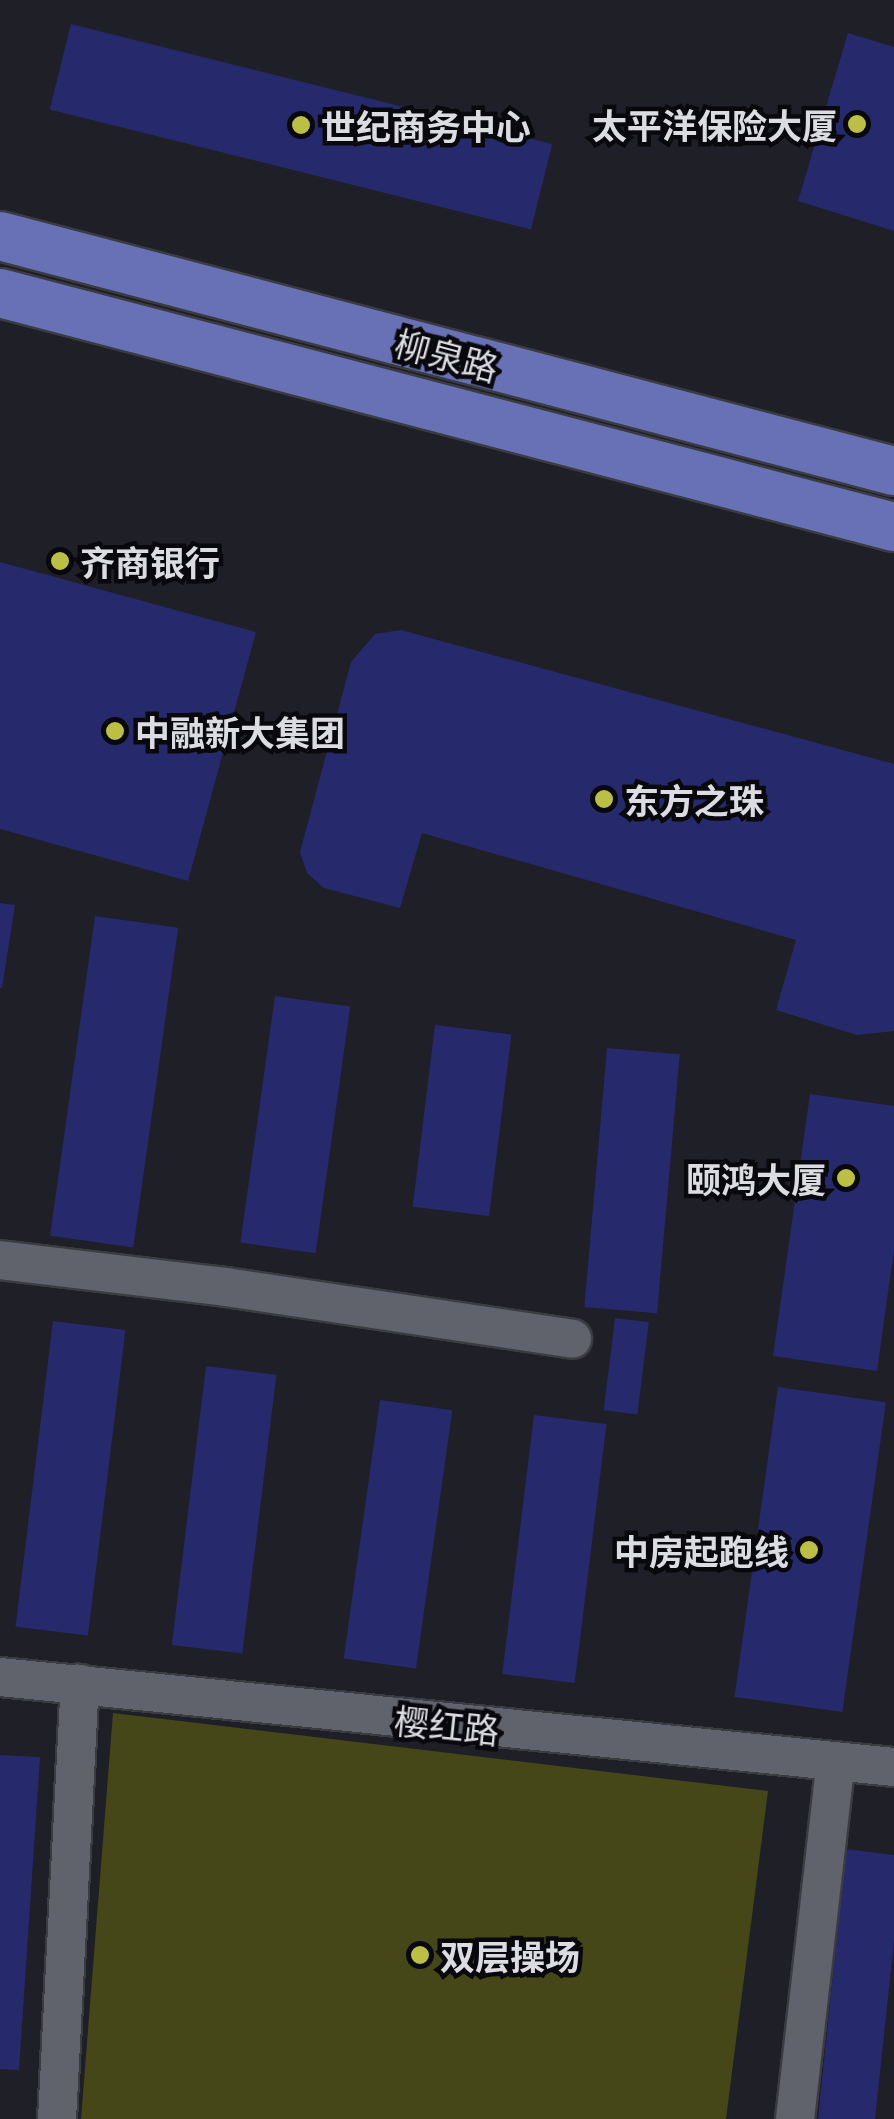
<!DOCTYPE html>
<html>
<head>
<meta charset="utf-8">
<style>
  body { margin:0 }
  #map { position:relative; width:894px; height:2119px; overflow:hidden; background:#1e1f27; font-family:Georgia,"Noto Sans SC",serif }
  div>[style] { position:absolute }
  .green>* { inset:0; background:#454718 }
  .building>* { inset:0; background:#262a6c; transform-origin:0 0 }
  .roads { filter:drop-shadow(2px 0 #3b3c42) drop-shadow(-2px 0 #3b3c42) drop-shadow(0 2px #3b3c42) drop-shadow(0 -2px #3b3c42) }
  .minor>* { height:38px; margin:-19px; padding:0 19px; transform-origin:19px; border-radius:19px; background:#60626c }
  .major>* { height:48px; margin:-24px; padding:0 24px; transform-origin:24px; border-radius:24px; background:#6871b6 }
  .dots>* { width:28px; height:28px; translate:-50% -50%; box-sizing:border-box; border:5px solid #09090d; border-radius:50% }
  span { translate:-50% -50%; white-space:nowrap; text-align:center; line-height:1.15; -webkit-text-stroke:9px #09090d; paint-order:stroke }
  .poi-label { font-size:35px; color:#dbdce2; font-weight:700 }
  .right { translate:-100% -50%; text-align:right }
  .left { translate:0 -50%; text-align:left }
  .street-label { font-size:35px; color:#dbdce2 }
</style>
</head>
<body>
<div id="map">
  <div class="green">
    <i style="clip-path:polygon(113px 1713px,768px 1791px,726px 2119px,81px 2119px)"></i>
  </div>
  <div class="building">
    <i style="left:71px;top:24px;width:496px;height:88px;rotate:14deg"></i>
    <i style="clip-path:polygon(848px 33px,894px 47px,894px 231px,798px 201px)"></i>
    <i style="clip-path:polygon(0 562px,256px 632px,188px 881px,0 829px)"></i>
    <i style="clip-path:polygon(401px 630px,894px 764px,894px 1031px,857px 1035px,776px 1010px,796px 940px,422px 833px,400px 908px,324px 888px,307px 873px,300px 852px,351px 662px,375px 634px)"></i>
    <i style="clip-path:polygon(0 903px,15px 905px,2px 988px,0 988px)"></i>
    <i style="left:95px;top:916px;width:84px;height:323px;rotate:8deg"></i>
    <i style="left:275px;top:996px;width:76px;height:249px;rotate:8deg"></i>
    <i style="left:435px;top:1025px;width:77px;height:183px;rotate:7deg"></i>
    <i style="left:607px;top:1048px;width:73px;height:260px;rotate:5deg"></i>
    <i style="clip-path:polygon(810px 1094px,894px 1106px,894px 1250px,877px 1371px,773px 1356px)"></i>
    <i style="left:615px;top:1318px;width:34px;height:93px;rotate:7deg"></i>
    <i style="left:53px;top:1321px;width:73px;height:308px;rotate:7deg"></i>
    <i style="left:206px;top:1366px;width:71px;height:281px;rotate:7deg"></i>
    <i style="left:778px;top:1387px;width:109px;height:313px;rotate:8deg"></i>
    <i style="left:380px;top:1400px;width:73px;height:261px;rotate:8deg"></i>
    <i style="left:534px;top:1415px;width:73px;height:261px;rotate:7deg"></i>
    <i style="clip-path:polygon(0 1755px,40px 1757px,19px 2070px,0 2069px)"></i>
    <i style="clip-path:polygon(846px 1849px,894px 1855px,894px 1941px,875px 2119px,818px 2119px)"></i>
  </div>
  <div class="roads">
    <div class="minor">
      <i style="left:0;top:1260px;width:228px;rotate:6.8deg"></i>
      <i style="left:226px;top:1287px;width:350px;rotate:8.5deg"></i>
      <i style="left:0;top:1677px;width:899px;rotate:5.75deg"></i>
      <i style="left:57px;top:2119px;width:436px;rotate:-87deg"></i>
      <i style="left:795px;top:2119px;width:360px;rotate:-83.5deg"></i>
    </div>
    <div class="major">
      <i style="left:0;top:236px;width:924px;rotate:14.73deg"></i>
      <i style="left:0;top:293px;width:924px;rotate:14.67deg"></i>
    </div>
  </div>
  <div class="dots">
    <i style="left:857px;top:124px;background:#bbc044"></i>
    <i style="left:301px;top:125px;background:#bbc044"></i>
    <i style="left:60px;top:561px;background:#bbc044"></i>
    <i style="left:115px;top:731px;background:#bbc044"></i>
    <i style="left:604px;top:799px;background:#bbc044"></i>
    <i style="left:846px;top:1178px;background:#bbc044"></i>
    <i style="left:809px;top:1550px;background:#bbc044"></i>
    <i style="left:420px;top:1955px;background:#bbc044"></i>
  </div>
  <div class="poi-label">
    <span class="right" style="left:837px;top:124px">太平洋保险大厦</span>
    <span class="left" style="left:321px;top:125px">世纪商务中心</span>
    <span class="left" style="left:80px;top:561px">齐商银行</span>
    <span class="left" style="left:135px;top:731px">中融新大集团</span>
    <span class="left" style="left:624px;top:799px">东方之珠</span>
    <span class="right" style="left:826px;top:1178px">颐鸿大厦</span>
    <span class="right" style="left:789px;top:1550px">中房起跑线</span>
    <span class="left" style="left:440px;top:1955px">双层操场</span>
  </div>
  <div class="street-label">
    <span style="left:447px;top:354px;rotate:15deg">柳泉路</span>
    <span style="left:447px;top:1724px;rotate:6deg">樱红路</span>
  </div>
</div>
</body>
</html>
